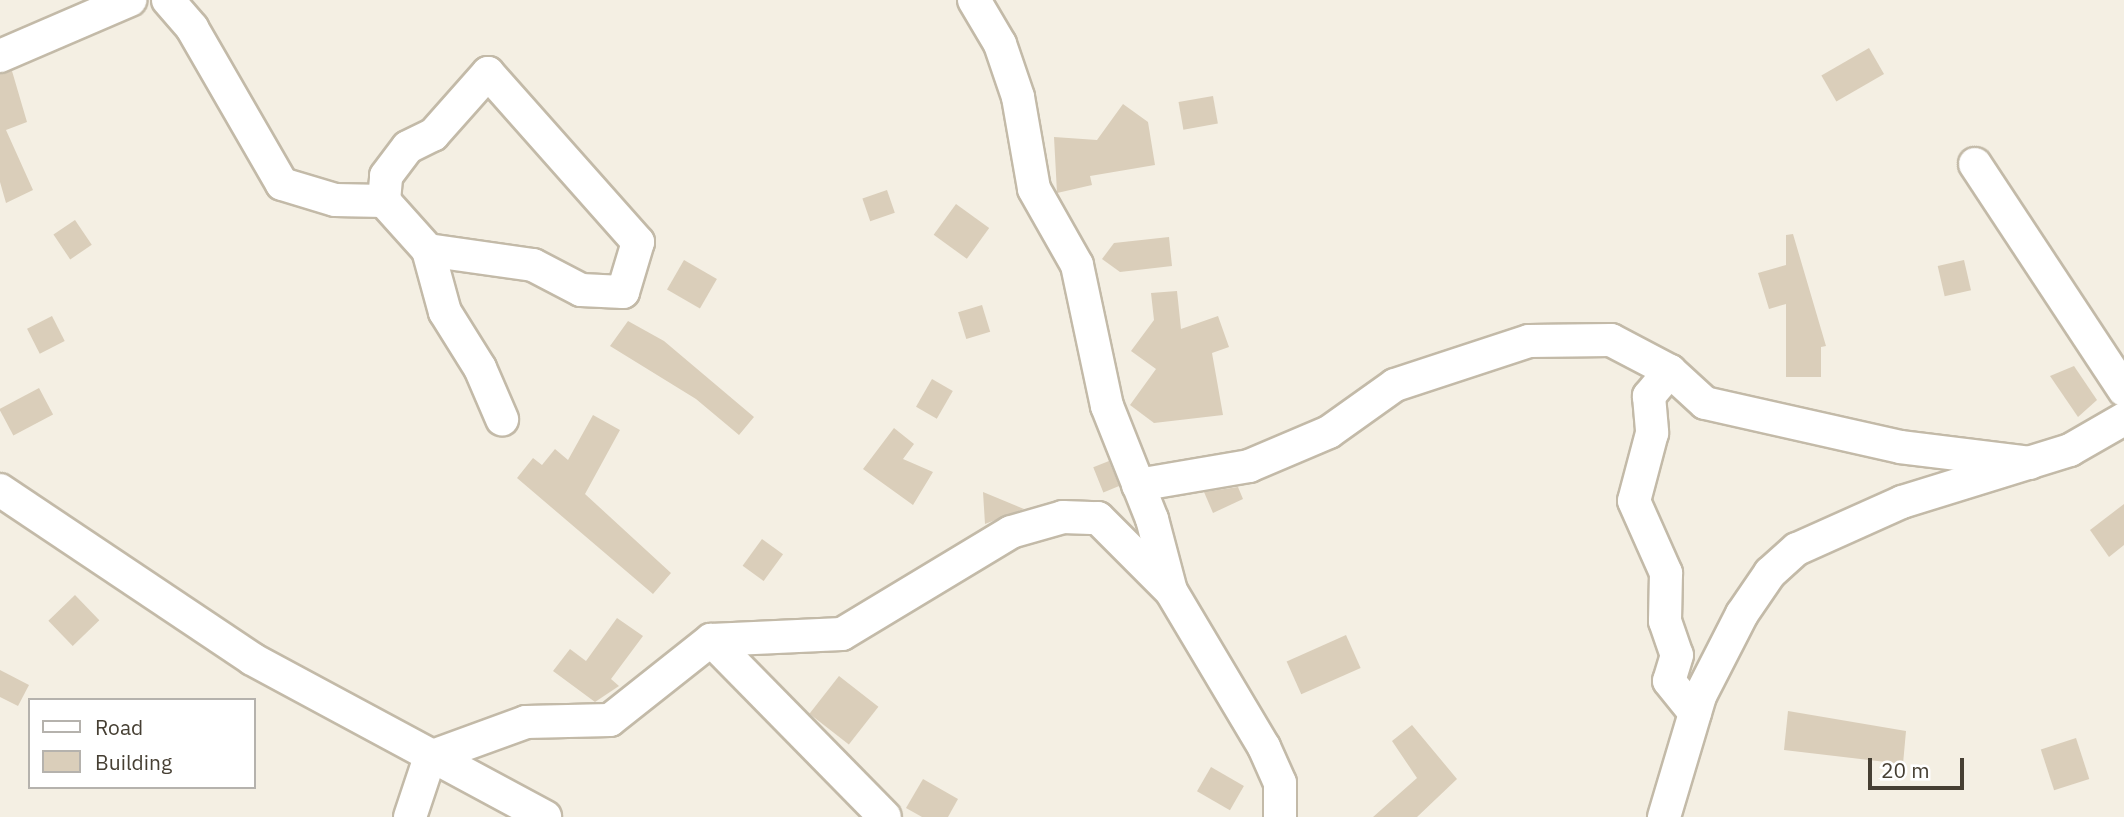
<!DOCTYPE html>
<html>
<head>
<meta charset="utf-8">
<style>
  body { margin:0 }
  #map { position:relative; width:2124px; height:817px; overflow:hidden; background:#f4efe3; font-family:"IBM Plex Sans",sans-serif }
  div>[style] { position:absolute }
  .building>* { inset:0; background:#daceba; transform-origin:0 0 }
  .roads { filter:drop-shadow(2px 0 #c3baa8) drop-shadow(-2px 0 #c3baa8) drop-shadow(0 2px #c3baa8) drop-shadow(0 -2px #c3baa8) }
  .minor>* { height:32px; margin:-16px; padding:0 16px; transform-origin:16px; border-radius:16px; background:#fff }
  span { translate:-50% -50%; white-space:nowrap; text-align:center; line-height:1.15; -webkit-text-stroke:5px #fff; paint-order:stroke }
  .legend { position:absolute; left:28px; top:698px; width:228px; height:91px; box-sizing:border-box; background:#fff; border:2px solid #b5b2ad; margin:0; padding:9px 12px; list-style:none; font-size:21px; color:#463f33 }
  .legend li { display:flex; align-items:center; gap:14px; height:35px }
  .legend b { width:35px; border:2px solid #b5b2ad }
  .scale { position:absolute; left:1868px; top:758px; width:96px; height:32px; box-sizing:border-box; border:4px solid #463f33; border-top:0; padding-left:9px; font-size:21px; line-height:24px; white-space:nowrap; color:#463f33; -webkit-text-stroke:5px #fff; paint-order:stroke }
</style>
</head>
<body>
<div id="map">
  <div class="building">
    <i style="left:1869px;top:48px;width:30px;height:55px;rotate:60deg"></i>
    <i style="clip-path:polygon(12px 71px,27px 122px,6px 130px,33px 190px,6px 203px,0 182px,0 74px)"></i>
    <i style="left:1213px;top:96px;width:28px;height:35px;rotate:80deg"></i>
    <i style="clip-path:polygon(1123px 104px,1148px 122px,1155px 165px,1090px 176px,1092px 185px,1057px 193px,1054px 137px,1097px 140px)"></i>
    <i style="left:887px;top:190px;width:24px;height:26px;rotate:71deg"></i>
    <i style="left:956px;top:204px;width:41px;height:38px;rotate:36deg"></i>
    <i style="left:75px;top:220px;width:30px;height:26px;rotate:56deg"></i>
    <i style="clip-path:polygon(1793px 234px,1826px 346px,1821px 347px,1821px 377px,1786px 377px,1786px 304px,1769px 309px,1758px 273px,1786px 265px,1786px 235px)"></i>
    <i style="clip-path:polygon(1169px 237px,1172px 266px,1120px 272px,1102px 259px,1114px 243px)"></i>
    <i style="left:684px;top:260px;width:38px;height:34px;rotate:30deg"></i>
    <i style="left:1964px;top:260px;width:31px;height:27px;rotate:77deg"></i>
    <i style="clip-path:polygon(1177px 291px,1181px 329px,1218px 316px,1229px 347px,1212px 353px,1223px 415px,1154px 423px,1130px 405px,1156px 369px,1131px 351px,1154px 320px,1151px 293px)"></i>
    <i style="left:982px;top:305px;width:28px;height:25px;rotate:73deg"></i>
    <i style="left:52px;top:316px;width:28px;height:28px;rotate:63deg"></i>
    <i style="clip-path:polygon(628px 321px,664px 341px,754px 417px,739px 435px,696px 399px,610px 346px)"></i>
    <i style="clip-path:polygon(2074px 366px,2097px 400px,2078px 417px,2050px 376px)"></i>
    <i style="left:932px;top:379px;width:24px;height:32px;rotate:30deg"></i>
    <i style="left:39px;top:388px;width:30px;height:45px;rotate:62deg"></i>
    <i style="clip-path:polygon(593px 415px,620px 430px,585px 494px,671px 573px,653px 594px,517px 478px,533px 458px,542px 465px,555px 449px,568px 460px)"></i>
    <i style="clip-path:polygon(894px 428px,914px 444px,903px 459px,933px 472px,913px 505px,863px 469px)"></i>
    <i style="left:1109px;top:461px;width:27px;height:17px;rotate:68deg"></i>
    <i style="clip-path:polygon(1238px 487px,1243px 499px,1213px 513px,1204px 492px)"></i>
    <i style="clip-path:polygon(983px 492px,1024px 509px,985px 524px)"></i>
    <i style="clip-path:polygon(2124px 504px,2124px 545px,2109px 557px,2090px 530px)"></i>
    <i style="left:762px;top:539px;width:26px;height:33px;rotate:36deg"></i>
    <i style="left:75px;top:595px;width:35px;height:37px;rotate:46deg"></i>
    <i style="clip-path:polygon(617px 618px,643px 636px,611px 679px,619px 686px,595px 702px,553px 671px,570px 649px,586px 661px)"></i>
    <i style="left:1346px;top:635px;width:36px;height:65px;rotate:66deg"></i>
    <i style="clip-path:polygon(0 670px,29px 685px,18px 706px,0 697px)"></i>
    <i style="left:839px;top:676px;width:50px;height:48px;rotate:38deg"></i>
    <i style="clip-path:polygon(1788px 711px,1906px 731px,1903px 764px,1784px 750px)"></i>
    <i style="clip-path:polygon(1412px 725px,1457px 779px,1417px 817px,1373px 817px,1417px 778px,1392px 741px)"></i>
    <i style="left:2076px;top:738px;width:43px;height:37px;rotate:72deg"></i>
    <i style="left:1211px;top:767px;width:38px;height:28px;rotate:30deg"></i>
    <i style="clip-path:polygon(923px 779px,958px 799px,948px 817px,922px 817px,906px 808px)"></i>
  </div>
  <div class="roads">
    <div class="minor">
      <i style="left:168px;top:0;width:37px;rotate:49deg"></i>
      <i style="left:192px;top:28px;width:180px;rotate:60deg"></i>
      <i style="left:282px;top:184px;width:55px;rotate:16.8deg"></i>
      <i style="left:335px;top:200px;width:49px;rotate:1.2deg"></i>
      <i style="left:384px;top:201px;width:66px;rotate:48.1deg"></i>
      <i style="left:428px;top:250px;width:64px;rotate:74.7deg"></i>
      <i style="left:445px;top:312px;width:66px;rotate:58deg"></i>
      <i style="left:480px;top:368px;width:56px;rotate:66.7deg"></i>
      <i style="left:974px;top:0;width:51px;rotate:59.4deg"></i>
      <i style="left:1000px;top:44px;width:56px;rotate:71.2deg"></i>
      <i style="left:1018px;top:97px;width:93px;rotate:80.1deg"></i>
      <i style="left:1034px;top:189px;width:87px;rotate:60.5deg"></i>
      <i style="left:1077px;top:265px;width:144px;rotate:78deg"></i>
      <i style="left:1107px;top:406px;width:122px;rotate:68.3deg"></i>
      <i style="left:1152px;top:519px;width:74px;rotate:75.2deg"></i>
      <i style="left:1171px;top:591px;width:182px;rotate:59.2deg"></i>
      <i style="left:1264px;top:747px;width:39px;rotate:66deg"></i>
      <i style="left:1280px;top:783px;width:34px;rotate:90deg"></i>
      <i style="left:0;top:56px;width:142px;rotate:-23.3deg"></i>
      <i style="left:1975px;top:164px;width:271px;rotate:56.6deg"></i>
      <i style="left:384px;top:201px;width:25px;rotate:-85deg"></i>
      <i style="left:386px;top:176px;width:36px;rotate:-53deg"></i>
      <i style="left:408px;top:147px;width:28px;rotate:-26deg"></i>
      <i style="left:433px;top:135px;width:83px;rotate:-48.4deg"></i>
      <i style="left:488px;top:73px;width:226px;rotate:48.4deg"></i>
      <i style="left:638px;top:242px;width:52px;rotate:106.7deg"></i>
      <i style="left:623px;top:292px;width:42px;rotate:-177.3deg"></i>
      <i style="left:581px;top:290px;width:54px;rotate:-152.5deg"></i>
      <i style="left:533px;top:265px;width:106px;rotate:-171.9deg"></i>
      <i style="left:1670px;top:371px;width:33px;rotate:130deg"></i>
      <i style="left:1649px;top:396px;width:37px;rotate:85deg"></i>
      <i style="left:1652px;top:433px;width:70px;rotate:104.8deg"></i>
      <i style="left:1634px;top:501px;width:79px;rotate:66deg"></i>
      <i style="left:1666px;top:573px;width:48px;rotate:91.2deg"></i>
      <i style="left:1665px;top:621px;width:36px;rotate:71deg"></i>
      <i style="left:1677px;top:655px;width:27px;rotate:107deg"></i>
      <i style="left:1669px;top:681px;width:41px;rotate:50.9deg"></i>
      <i style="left:1138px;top:485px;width:113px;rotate:-9.7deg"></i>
      <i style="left:1249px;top:466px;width:87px;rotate:-23deg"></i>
      <i style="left:1329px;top:432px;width:81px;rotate:-35.5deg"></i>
      <i style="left:1395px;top:385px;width:141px;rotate:-18.2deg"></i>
      <i style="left:1529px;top:341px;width:82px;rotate:-0.7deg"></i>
      <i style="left:1611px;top:340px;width:67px;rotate:27.7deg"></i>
      <i style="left:1670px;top:371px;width:47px;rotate:42.4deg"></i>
      <i style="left:1705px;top:403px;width:200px;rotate:12.7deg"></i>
      <i style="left:1900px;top:447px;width:131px;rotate:7deg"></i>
      <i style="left:0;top:490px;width:303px;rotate:33.8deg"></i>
      <i style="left:252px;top:659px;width:333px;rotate:28.3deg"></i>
      <i style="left:711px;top:640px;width:131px;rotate:-2.6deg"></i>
      <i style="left:842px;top:634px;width:197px;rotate:-31.1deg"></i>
      <i style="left:1011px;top:532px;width:54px;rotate:-16.1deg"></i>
      <i style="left:1063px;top:517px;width:35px;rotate:2deg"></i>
      <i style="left:1098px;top:518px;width:103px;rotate:45deg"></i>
      <i style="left:410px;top:817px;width:63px;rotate:-71.6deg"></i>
      <i style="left:430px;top:757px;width:102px;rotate:-20deg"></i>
      <i style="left:526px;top:722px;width:84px;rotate:-1.4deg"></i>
      <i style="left:610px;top:720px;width:129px;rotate:-38.4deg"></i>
      <i style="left:711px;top:640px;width:248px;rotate:45.5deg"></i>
      <i style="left:1664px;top:817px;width:126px;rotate:-73.4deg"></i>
      <i style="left:1700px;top:696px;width:92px;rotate:-62.9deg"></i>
      <i style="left:1742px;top:614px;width:50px;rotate:-55.7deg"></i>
      <i style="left:1770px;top:573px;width:36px;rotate:-42deg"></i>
      <i style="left:1797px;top:549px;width:115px;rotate:-24.1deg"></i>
      <i style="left:1902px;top:502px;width:176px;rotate:-17.2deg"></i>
      <i style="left:2070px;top:450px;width:62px;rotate:-29.9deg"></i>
    </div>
  </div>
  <ul class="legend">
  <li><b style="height:9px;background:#fff"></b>Road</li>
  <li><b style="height:19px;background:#daceba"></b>Building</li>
  </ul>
  <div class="scale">20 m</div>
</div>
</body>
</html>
